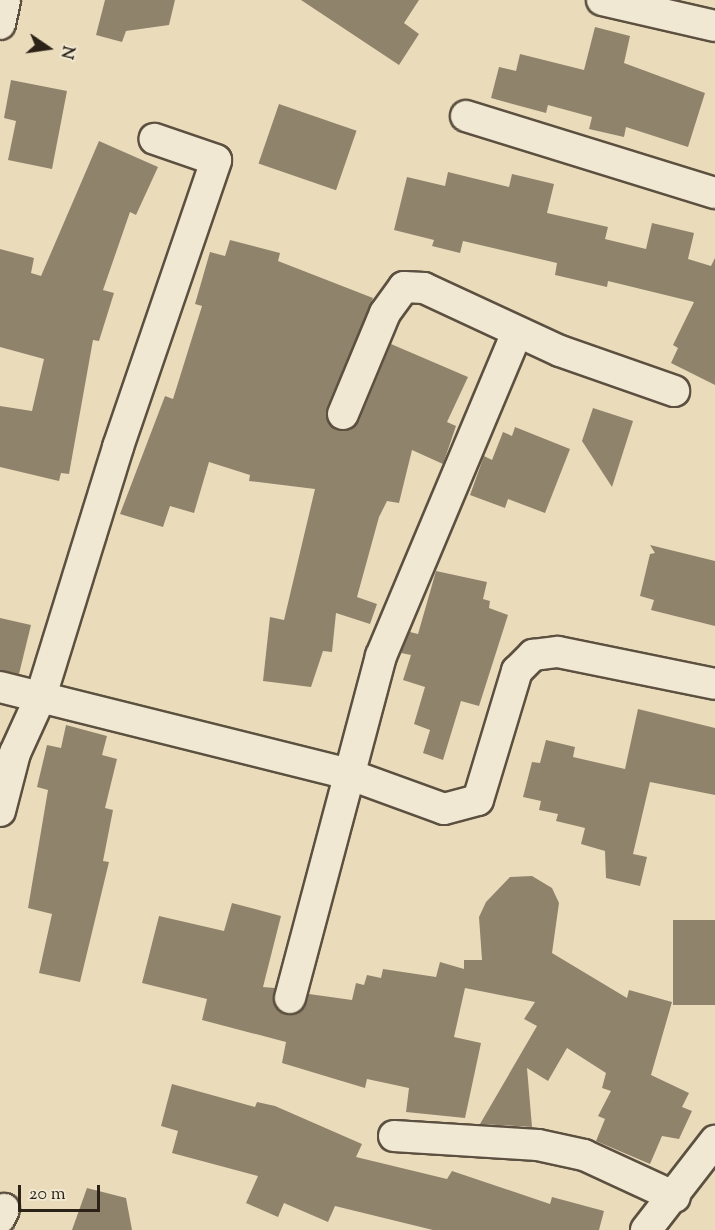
<!DOCTYPE html>
<html>
<head>
<meta charset="utf-8">
<style>
  body { margin:0 }
  #map { position:relative; width:715px; height:1230px; overflow:hidden; background:#eadcbb; font-family:"Sorts Mill Goudy",serif }
  div>[style] { position:absolute }
  .building>* { inset:0; background:#8f836c; transform-origin:0 0 }
  .roads { filter:drop-shadow(2px 0 #5c5040) drop-shadow(-2px 0 #5c5040) drop-shadow(0 2px #5c5040) drop-shadow(0 -2px #5c5040) }
  .minor>* { height:30px; margin:-15px; padding:0 15px; transform-origin:15px; border-radius:15px; background:#f1e8d3 }
  span { translate:-50% -50%; white-space:nowrap; text-align:center; line-height:1.15; -webkit-text-stroke:6px #f1e8d3; paint-order:stroke }
  .north { position:absolute; left:18px; top:18px; width:60px; height:60px; -webkit-text-stroke:4px #f1e8d3; paint-order:stroke; rotate:103deg; font-size:16px; font-weight:700; line-height:24px; text-align:center; color:#2c2217 }
  .north::after { content:''; display:block; margin:auto; width:21px; height:27px; background:#2c2217; clip-path:polygon(50% 0,100% 100%,50% 72%,0 100%) }
  .scale { position:absolute; left:18px; top:1185px; width:82px; height:27px; box-sizing:border-box; border:3px solid #2c2217; border-top:0; padding-left:8px; font-size:18px; line-height:21px; white-space:nowrap; color:#2c2217; -webkit-text-stroke:4px #f1e8d3; paint-order:stroke }
</style>
</head>
<body>
<div id="map">
  <div class="building">
    <i style="clip-path:polygon(105px 0,175px 0,169px 25px,126px 31px,122px 42px,96px 35px)"></i>
    <i style="clip-path:polygon(301px 0,419px 0,404px 23px,419px 34px,399px 65px)"></i>
    <i style="clip-path:polygon(595px 27px,630px 36px,624px 63px,705px 93px,688px 147px,626px 127px,624px 137px,589px 129px,592px 117px,548px 105px,546px 113px,491px 98px,499px 67px,516px 71px,520px 54px,584px 70px)"></i>
    <i style="clip-path:polygon(11px 80px,67px 91px,52px 169px,8px 160px,16px 121px,4px 118px)"></i>
    <i style="left:279px;top:104px;width:82px;height:63px;rotate:19deg"></i>
    <i style="clip-path:polygon(99px 141px,158px 167px,136px 215px,130px 212px,103px 290px,114px 293px,99px 341px,93px 340px,69px 474px,61px 473px,59px 481px,0 467px,0 406px,32px 411px,44px 359px,0 347px,0 249px,34px 258px,31px 273px,41px 276px)"></i>
    <i style="clip-path:polygon(448px 172px,509px 187px,512px 174px,554px 184px,547px 213px,608px 227px,605px 239px,646px 249px,652px 223px,694px 233px,688px 259px,711px 266px,715px 258px,715px 385px,671px 363px,678px 348px,673px 345px,694px 302px,608px 281px,607px 287px,555px 275px,557px 263px,463px 241px,460px 253px,432px 246px,434px 240px,394px 230px,407px 177px,445px 186px)"></i>
    <i style="clip-path:polygon(230px 240px,280px 253px,278px 261px,373px 298px,327px 407px,326px 417px,336px 430px,346px 431px,359px 421px,391px 344px,468px 377px,447px 422px,456px 426px,443px 464px,412px 450px,399px 503px,387px 501px,379px 517px,357px 597px,377px 604px,370px 624px,336px 613px,332px 652px,323px 651px,311px 687px,263px 681px,270px 617px,284px 620px,315px 489px,249px 481px,250px 475px,209px 462px,194px 513px,170px 506px,163px 527px,120px 514px,165px 396px,173px 399px,202px 306px,195px 304px,210px 252px,225px 256px)"></i>
    <i style="clip-path:polygon(593px 408px,633px 421px,612px 487px,582px 441px)"></i>
    <i style="clip-path:polygon(515px 427px,570px 449px,545px 513px,508px 499px,505px 508px,470px 495px,484px 456px,492px 460px,503px 432px,512px 436px)"></i>
    <i style="clip-path:polygon(650px 545px,715px 561px,715px 626px,651px 610px,654px 600px,640px 596px,650px 554px,655px 553px)"></i>
    <i style="clip-path:polygon(436px 571px,487px 582px,483px 599px,490px 601px,489px 608px,508px 615px,479px 706px,461px 701px,443px 760px,423px 753px,430px 730px,414px 724px,425px 687px,403px 680px,411px 655px,401px 653px,410px 632px,418px 634px)"></i>
    <i style="clip-path:polygon(0 618px,31px 625px,19px 674px,0 670px)"></i>
    <i style="clip-path:polygon(638px 709px,715px 728px,715px 795px,650px 782px,633px 854px,647px 857px,640px 886px,606px 878px,605px 851px,581px 844px,585px 828px,556px 821px,558px 814px,539px 810px,541px 801px,523px 797px,532px 762px,540px 763px,546px 740px,575px 747px,573px 757px,625px 769px)"></i>
    <i style="clip-path:polygon(66px 725px,107px 736px,102px 755px,117px 759px,105px 808px,113px 810px,103px 861px,109px 862px,80px 982px,39px 973px,52px 914px,28px 908px,48px 790px,37px 787px,47px 745px,61px 748px)"></i>
    <i style="clip-path:polygon(532px 876px,552px 888px,559px 903px,552px 953px,627px 998px,629px 990px,672px 1002px,651px 1075px,689px 1093px,682px 1107px,692px 1111px,679px 1139px,662px 1136px,650px 1164px,596px 1141px,605px 1119px,598px 1116px,611px 1091px,602px 1088px,606px 1073px,567px 1048px,548px 1081px,527px 1068px,532px 1127px,480px 1124px,537px 1026px,524px 1019px,535px 1002px,465px 988px,454px 1037px,481px 1043px,465px 1118px,406px 1112px,409px 1088px,367px 1079px,365px 1088px,282px 1063px,286px 1042px,202px 1020px,207px 999px,142px 983px,159px 916px,224px 931px,232px 903px,281px 916px,263px 987px,275px 988px,278px 1011px,295px 1014px,309px 994px,352px 1000px,356px 983px,364px 985px,367px 975px,381px 978px,383px 969px,436px 977px,440px 962px,464px 969px,464px 960px,482px 960px,479px 917px,486px 902px,510px 877px)"></i>
    <i style="left:715px;top:920px;width:85px;height:42px;rotate:90deg"></i>
    <i style="clip-path:polygon(172px 1084px,255px 1107px,257px 1102px,275px 1106px,362px 1144px,356px 1157px,447px 1179px,452px 1171px,550px 1204px,552px 1197px,604px 1211px,599px 1230px,433px 1230px,335px 1206px,328px 1222px,284px 1203px,278px 1217px,246px 1203px,258px 1176px,172px 1153px,178px 1131px,161px 1126px)"></i>
    <i style="clip-path:polygon(87px 1188px,126px 1198px,132px 1230px,72px 1230px)"></i>
  </div>
  <div class="roads">
    <div class="minor">
      <i style="left:602px;top:0;width:116px;rotate:13deg"></i>
      <i style="left:0;top:24px;width:25px;rotate:-78deg"></i>
      <i style="left:466px;top:116px;width:261px;rotate:17.2deg"></i>
      <i style="left:343px;top:414px;width:109px;rotate:-67.4deg"></i>
      <i style="left:385px;top:313px;width:32px;rotate:-54deg"></i>
      <i style="left:404px;top:287px;width:20px;rotate:3deg"></i>
      <i style="left:424px;top:288px;width:150px;rotate:24.9deg"></i>
      <i style="left:560px;top:351px;width:121px;rotate:19.3deg"></i>
      <i style="left:0;top:687px;width:359px;rotate:14deg"></i>
      <i style="left:348px;top:774px;width:102px;rotate:20deg"></i>
      <i style="left:444px;top:809px;width:35px;rotate:-15deg"></i>
      <i style="left:478px;top:800px;width:135px;rotate:-73.2deg"></i>
      <i style="left:517px;top:671px;width:23px;rotate:-45deg"></i>
      <i style="left:533px;top:655px;width:25px;rotate:-7deg"></i>
      <i style="left:558px;top:652px;width:160px;rotate:11.5deg"></i>
      <i style="left:0;top:811px;width:60px;rotate:-75.5deg"></i>
      <i style="left:15px;top:753px;width:63px;rotate:-65.5deg"></i>
      <i style="left:41px;top:696px;width:261px;rotate:-72.8deg"></i>
      <i style="left:118px;top:447px;width:303px;rotate:-71.1deg"></i>
      <i style="left:216px;top:160px;width:65px;rotate:-161deg"></i>
      <i style="left:290px;top:998px;width:354px;rotate:-75.1deg"></i>
      <i style="left:381px;top:656px;width:350px;rotate:-67.2deg"></i>
      <i style="left:394px;top:1136px;width:144px;rotate:3.6deg"></i>
      <i style="left:538px;top:1145px;width:47px;rotate:12.3deg"></i>
      <i style="left:584px;top:1155px;width:100px;rotate:24.8deg"></i>
      <i style="left:0;top:1218px;width:10px;rotate:-66deg"></i>
      <i style="left:646px;top:1230px;width:113px;rotate:-52.2deg"></i>
    </div>
  </div>
  <div class="north">N</div>
  <div class="scale">20 m</div>
</div>
</body>
</html>
